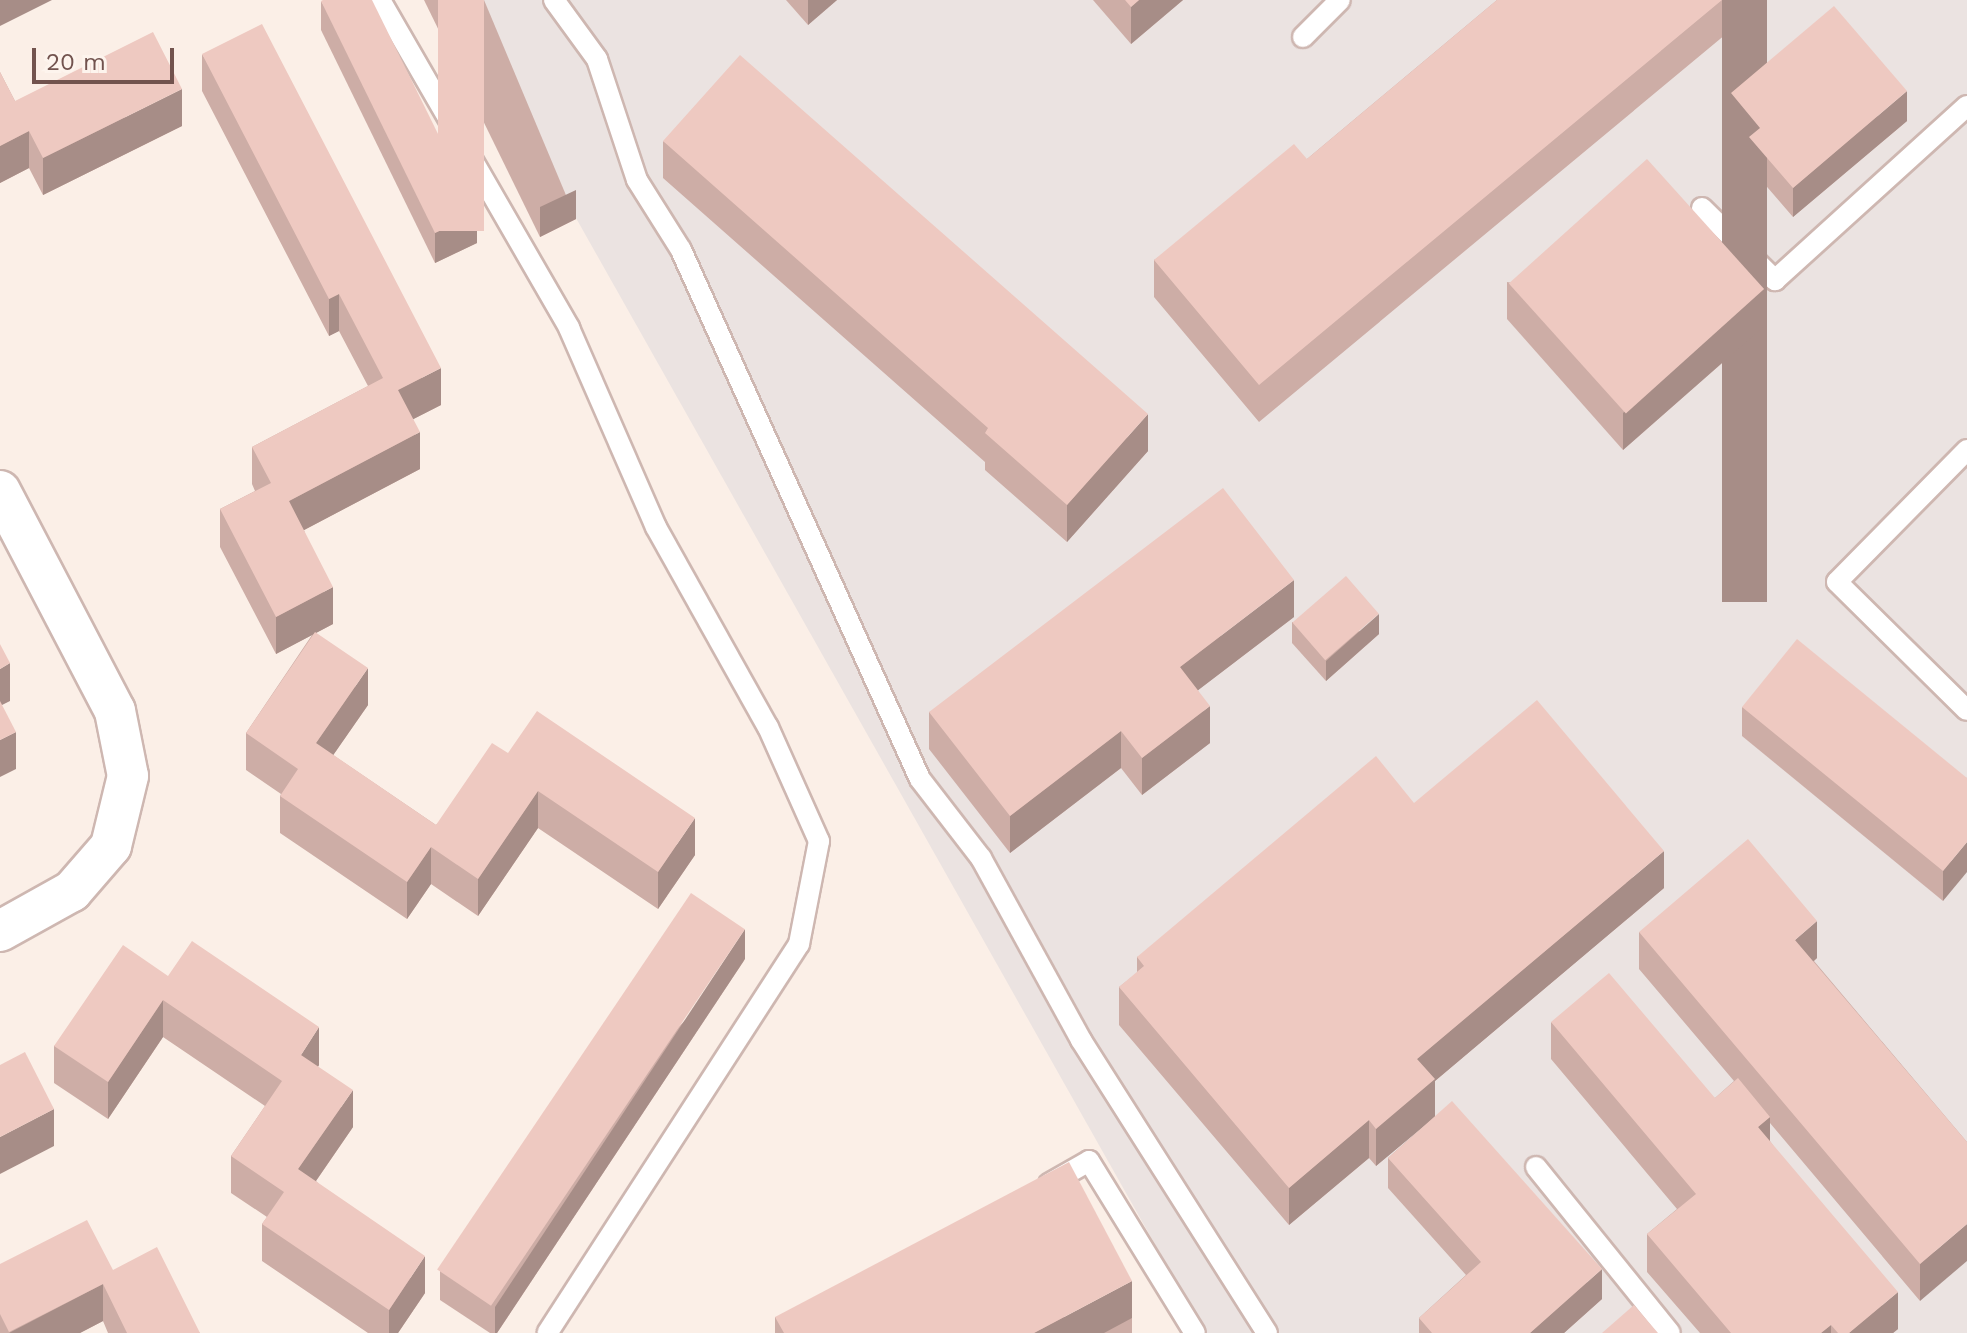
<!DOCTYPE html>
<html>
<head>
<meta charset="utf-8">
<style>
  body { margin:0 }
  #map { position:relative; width:1967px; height:1333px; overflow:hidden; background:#fbefe7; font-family:"Work Sans",sans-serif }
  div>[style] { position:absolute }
  .industrial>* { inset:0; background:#ebe3e1 }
  .roads { filter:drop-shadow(2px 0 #ceb7b1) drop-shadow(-2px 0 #ceb7b1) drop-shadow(0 2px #ceb7b1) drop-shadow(0 -2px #ceb7b1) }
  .service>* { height:20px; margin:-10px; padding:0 10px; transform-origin:10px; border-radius:10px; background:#fff }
  .minor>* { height:40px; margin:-20px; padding:0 20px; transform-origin:20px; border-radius:20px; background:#fff }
  .wall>* { inset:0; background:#cdada6; transform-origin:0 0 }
  .shaded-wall>* { inset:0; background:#a78d87; transform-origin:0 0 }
  .building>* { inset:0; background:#eec9c1; transform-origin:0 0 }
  span { translate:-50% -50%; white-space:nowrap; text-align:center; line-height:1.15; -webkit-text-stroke:7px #fdf4ed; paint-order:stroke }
  .scale { position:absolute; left:32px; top:48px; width:142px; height:36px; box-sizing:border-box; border:4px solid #72534e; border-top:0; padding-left:10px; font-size:24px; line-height:28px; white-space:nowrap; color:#72534e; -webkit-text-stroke:6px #fdf4ed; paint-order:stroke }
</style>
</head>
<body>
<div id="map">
  <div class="industrial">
    <i style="clip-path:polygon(453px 0,1967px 0,1967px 1333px,1205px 1333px)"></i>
  </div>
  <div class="roads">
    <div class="service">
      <i style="left:380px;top:0;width:379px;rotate:60deg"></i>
      <i style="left:569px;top:328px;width:217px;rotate:66.4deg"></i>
      <i style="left:656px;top:527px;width:229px;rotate:60.8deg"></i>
      <i style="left:768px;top:727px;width:125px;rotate:65.9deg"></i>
      <i style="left:819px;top:841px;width:105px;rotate:101deg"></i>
      <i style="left:799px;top:944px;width:463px;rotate:122.9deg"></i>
      <i style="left:554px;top:0;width:73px;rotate:53.9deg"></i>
      <i style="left:597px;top:59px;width:127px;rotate:71.7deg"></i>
      <i style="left:637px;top:180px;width:83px;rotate:57.8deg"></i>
      <i style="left:681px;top:250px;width:580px;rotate:65.69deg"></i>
      <i style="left:920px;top:779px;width:100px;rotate:52.3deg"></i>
      <i style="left:981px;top:858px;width:208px;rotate:61.2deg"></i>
      <i style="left:1081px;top:1040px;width:347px;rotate:57.6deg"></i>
      <i style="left:1303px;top:37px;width:52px;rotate:-45deg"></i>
      <i style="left:1702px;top:208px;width:103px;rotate:44.6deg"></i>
      <i style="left:1775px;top:280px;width:259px;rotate:-42.2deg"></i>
      <i style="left:1967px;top:450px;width:185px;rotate:134.6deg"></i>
      <i style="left:1837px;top:582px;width:182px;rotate:44.6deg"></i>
      <i style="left:1536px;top:1167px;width:213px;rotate:51.1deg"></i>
      <i style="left:1049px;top:1184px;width:46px;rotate:-29.9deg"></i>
      <i style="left:1089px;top:1161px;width:202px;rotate:58.4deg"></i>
    </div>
    <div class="minor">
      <i style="left:0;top:491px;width:248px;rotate:62.4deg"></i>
      <i style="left:115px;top:711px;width:66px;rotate:78.7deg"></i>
      <i style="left:128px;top:776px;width:72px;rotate:103.7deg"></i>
      <i style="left:111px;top:846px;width:60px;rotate:130.9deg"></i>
      <i style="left:72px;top:891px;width:82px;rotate:150.9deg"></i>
    </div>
  </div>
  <div class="wall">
    <i style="clip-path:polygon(424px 0,484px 0,576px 219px,540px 237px)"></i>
    <i style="clip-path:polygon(786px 0,837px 0,808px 25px)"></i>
    <i style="clip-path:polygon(1093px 0,1183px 0,1131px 44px)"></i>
    <i style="clip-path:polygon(1497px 0,1767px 0,1259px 422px,1154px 297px,1154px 260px,1307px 159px)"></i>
    <i style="clip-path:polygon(321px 1px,477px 243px,435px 263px,321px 30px)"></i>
    <i style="clip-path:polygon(202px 54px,441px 405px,413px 419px,420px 469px,304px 530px,333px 624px,316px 633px,368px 705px,333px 755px,436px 825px,508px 753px,695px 855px,658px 909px,538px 828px,478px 916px,431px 884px,407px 919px,280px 833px,280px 796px,281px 794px,246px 770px,246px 733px,312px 635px,276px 654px,220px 547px,220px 509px,255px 491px,252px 484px,252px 447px,368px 386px,339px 331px,329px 336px,202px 91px)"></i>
    <i style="clip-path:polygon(0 72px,15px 101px,182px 126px,43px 195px,29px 168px,0 183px)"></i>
    <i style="clip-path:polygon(1731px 93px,1907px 121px,1793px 217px,1749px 166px,1749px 144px,1731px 123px)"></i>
    <i style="clip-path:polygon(663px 141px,1148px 451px,1067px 542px,985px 470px,985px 462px,663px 178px)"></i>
    <i style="clip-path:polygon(1507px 282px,1763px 327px,1623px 450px,1507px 319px)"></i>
    <i style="clip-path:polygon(1294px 617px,1198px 690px,1210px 743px,1142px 795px,1121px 768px,1010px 853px,929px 749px,929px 712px)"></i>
    <i style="clip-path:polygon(1292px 622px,1379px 634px,1326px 681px,1292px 643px)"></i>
    <i style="clip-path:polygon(1742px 707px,1967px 778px,1943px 901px,1742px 736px)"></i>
    <i style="clip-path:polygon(1414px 803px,1664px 888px,1435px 1081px,1435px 1117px,1602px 1299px,1564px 1333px,1419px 1333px,1419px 1318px,1466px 1275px,1388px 1188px,1388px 1158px,1434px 1117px,1376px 1166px,1369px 1158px,1289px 1225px,1119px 1025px,1119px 987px,1137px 973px,1137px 957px)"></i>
    <i style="clip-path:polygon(1639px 932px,1817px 958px,1814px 961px,1967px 1142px,1920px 1301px,1770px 1123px,1770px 1141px,1898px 1329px,1893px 1333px,1700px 1333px,1647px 1272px,1647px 1234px,1677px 1209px,1551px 1059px,1551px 1022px,1715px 1098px,1734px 1081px,1639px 969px)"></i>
    <i style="clip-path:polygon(745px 959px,497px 1333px,490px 1333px,440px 1300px,440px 1271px)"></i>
    <i style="clip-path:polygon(168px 976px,319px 1065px,318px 1067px,353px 1127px,316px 1181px,425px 1293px,398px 1333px,368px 1333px,262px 1261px,262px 1224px,267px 1217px,231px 1193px,231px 1156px,265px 1106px,163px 1037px,108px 1119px,54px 1083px,54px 1046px)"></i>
    <i style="clip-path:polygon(0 1264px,113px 1270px,200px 1333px,108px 1333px,103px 1321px,80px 1333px,0 1333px)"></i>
    <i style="left:775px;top:1317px;width:357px;height:16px"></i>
  </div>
  <div class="shaded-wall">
    <i style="clip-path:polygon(0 0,52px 0,0 26px)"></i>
    <i style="clip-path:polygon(808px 0,837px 0,808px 25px)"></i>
    <i style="clip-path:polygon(1139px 0,1183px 0,1131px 44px,1131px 7px)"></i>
    <i style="left:1722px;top:0;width:45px;height:602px"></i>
    <i style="clip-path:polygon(182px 89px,182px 126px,43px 195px,43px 158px)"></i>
    <i style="clip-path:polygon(1907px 91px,1907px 121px,1793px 217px,1793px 188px)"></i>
    <i style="clip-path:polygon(29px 131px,29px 168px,0 183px,0 146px)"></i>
    <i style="clip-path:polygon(576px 190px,576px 219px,540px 237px,540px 207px)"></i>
    <i style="clip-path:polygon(477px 213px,477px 243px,435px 263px,435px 233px)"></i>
    <i style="clip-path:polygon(1763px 290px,1763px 327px,1623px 450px,1623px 413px)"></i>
    <i style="clip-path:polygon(339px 294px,339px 331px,329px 336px,329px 299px)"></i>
    <i style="clip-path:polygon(441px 368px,441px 405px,398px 427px,398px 390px)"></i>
    <i style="clip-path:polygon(1148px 414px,1148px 451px,1067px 542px,1067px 505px)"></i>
    <i style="clip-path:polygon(420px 432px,420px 469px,289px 538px,289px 501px)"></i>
    <i style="clip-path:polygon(1294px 580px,1294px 617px,1180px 704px,1180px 667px)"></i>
    <i style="clip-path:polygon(333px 587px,333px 624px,276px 654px,276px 617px)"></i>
    <i style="clip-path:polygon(1379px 614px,1379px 634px,1326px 681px,1326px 661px)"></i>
    <i style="clip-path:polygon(10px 663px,10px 701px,0 706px,0 669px)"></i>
    <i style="clip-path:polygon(368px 668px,368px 705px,316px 780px,316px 743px)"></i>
    <i style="clip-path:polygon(1210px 706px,1210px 743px,1142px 795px,1142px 758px)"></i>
    <i style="clip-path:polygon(1121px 731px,1121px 768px,1010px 853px,1010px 816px)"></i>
    <i style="clip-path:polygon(16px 732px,16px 769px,0 777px,0 740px)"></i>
    <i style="clip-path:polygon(538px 791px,538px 828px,478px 916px,478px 879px)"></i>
    <i style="clip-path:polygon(695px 818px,695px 855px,658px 909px,658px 872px)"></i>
    <i style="clip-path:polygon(1967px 842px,1967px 872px,1943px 901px,1943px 871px)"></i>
    <i style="clip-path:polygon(431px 847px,431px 884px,407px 919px,407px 882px)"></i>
    <i style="clip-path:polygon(1664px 851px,1664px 888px,1435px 1081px,1435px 1117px,1376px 1166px,1376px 1129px,1417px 1059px)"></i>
    <i style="clip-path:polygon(1817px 921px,1817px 958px,1795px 977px,1795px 940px)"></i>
    <i style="clip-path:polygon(745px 929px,745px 959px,497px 1333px,495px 1333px,495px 1307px)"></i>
    <i style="clip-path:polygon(163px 1000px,163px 1037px,108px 1119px,108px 1082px)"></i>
    <i style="clip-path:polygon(319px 1027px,319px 1065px,301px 1092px,301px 1055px)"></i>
    <i style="clip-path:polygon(353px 1090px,353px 1127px,298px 1207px,298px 1169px)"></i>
    <i style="clip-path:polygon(54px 1109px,54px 1146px,0 1174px,0 1137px)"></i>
    <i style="clip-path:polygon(1770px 1117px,1770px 1154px,1758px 1127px)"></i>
    <i style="clip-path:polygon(1369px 1120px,1369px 1158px,1289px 1225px,1289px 1188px)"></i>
    <i style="clip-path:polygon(1967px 1224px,1967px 1261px,1920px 1301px,1920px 1264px)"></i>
    <i style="clip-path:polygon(425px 1256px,425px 1293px,398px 1333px,389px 1333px,389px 1310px)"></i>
    <i style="clip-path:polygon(1602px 1269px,1602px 1299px,1564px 1333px,1530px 1333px)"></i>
    <i style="clip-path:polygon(1132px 1281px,1132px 1318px,1104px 1333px,1034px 1333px)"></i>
    <i style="clip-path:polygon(103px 1284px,103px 1321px,80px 1333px,9px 1333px)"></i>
    <i style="clip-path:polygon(1898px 1292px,1898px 1329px,1893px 1333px,1849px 1333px)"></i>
    <i style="clip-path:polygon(1831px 1325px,1831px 1333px,1821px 1333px)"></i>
  </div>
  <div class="building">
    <i style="clip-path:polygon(323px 0,372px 0,477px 213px,435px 233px,321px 1px)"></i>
    <i style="left:438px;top:0;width:46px;height:231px"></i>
    <i style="clip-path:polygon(1125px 0,1139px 0,1131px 7px)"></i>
    <i style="clip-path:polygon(1497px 0,1722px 0,1259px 385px,1154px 260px,1294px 144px,1307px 159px)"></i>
    <i style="clip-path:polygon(1834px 6px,1907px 91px,1793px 188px,1749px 137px,1760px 128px,1731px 93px)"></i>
    <i style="clip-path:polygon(262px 24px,441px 368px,398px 390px,420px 432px,289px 501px,333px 587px,276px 617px,220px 509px,271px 483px,252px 447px,383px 378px,339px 294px,329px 299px,202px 54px)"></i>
    <i style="clip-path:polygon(153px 32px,182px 89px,43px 158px,29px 131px,0 146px,0 72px,15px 101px)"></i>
    <i style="clip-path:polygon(740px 55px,1148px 414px,1067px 505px,985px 433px,988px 428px,663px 141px)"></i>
    <i style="left:1647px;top:159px;width:175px;height:186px;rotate:48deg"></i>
    <i style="clip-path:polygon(1223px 488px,1294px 580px,1180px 667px,1210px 706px,1142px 758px,1121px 731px,1010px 816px,929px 712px)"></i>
    <i style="left:1346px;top:576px;width:50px;height:71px;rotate:49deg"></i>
    <i style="clip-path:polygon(315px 632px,368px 668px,316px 743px,436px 825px,492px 743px,508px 753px,537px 711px,695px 818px,658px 872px,538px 791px,478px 879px,431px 847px,407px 882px,280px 796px,298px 769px,246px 733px)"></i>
    <i style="clip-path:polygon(1797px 639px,1967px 778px,1967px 842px,1943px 871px,1742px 707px)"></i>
    <i style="clip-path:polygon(0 644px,10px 663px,0 669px)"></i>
    <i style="clip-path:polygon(1537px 700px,1664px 851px,1417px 1059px,1435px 1079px,1376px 1129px,1369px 1120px,1289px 1188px,1119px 987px,1144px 966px,1137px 957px,1376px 756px,1414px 803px)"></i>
    <i style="clip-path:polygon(0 701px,16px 732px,0 740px)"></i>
    <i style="clip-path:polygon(1748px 839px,1817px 921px,1795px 940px,1967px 1142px,1967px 1224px,1920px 1264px,1639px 932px)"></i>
    <i style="left:691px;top:893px;width:65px;height:454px;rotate:34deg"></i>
    <i style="clip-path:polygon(192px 941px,319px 1027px,301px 1055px,353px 1090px,298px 1169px,425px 1256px,389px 1310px,262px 1224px,284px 1192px,231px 1156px,282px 1081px,163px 1000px,108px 1082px,54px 1046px,123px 945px,168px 976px)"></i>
    <i style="clip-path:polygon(1609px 973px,1715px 1098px,1738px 1078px,1770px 1117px,1758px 1127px,1898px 1292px,1849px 1333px,1838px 1333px,1831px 1325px,1821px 1333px,1731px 1333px,1647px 1234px,1696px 1194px,1551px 1022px)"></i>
    <i style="clip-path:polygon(25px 1052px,54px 1109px,0 1137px,0 1065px)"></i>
    <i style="clip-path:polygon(1452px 1101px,1602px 1269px,1530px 1333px,1432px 1333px,1419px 1318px,1481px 1262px,1388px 1158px)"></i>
    <i style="clip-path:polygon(1069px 1162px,1132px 1281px,1034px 1333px,784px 1333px,775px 1317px)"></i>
    <i style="clip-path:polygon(87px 1220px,113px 1270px,157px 1247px,200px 1333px,127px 1333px,103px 1284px,9px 1332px,0 1314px,0 1264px)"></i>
    <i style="clip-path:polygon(1634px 1305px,1658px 1333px,1602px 1333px)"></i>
  </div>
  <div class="scale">20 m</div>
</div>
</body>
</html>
